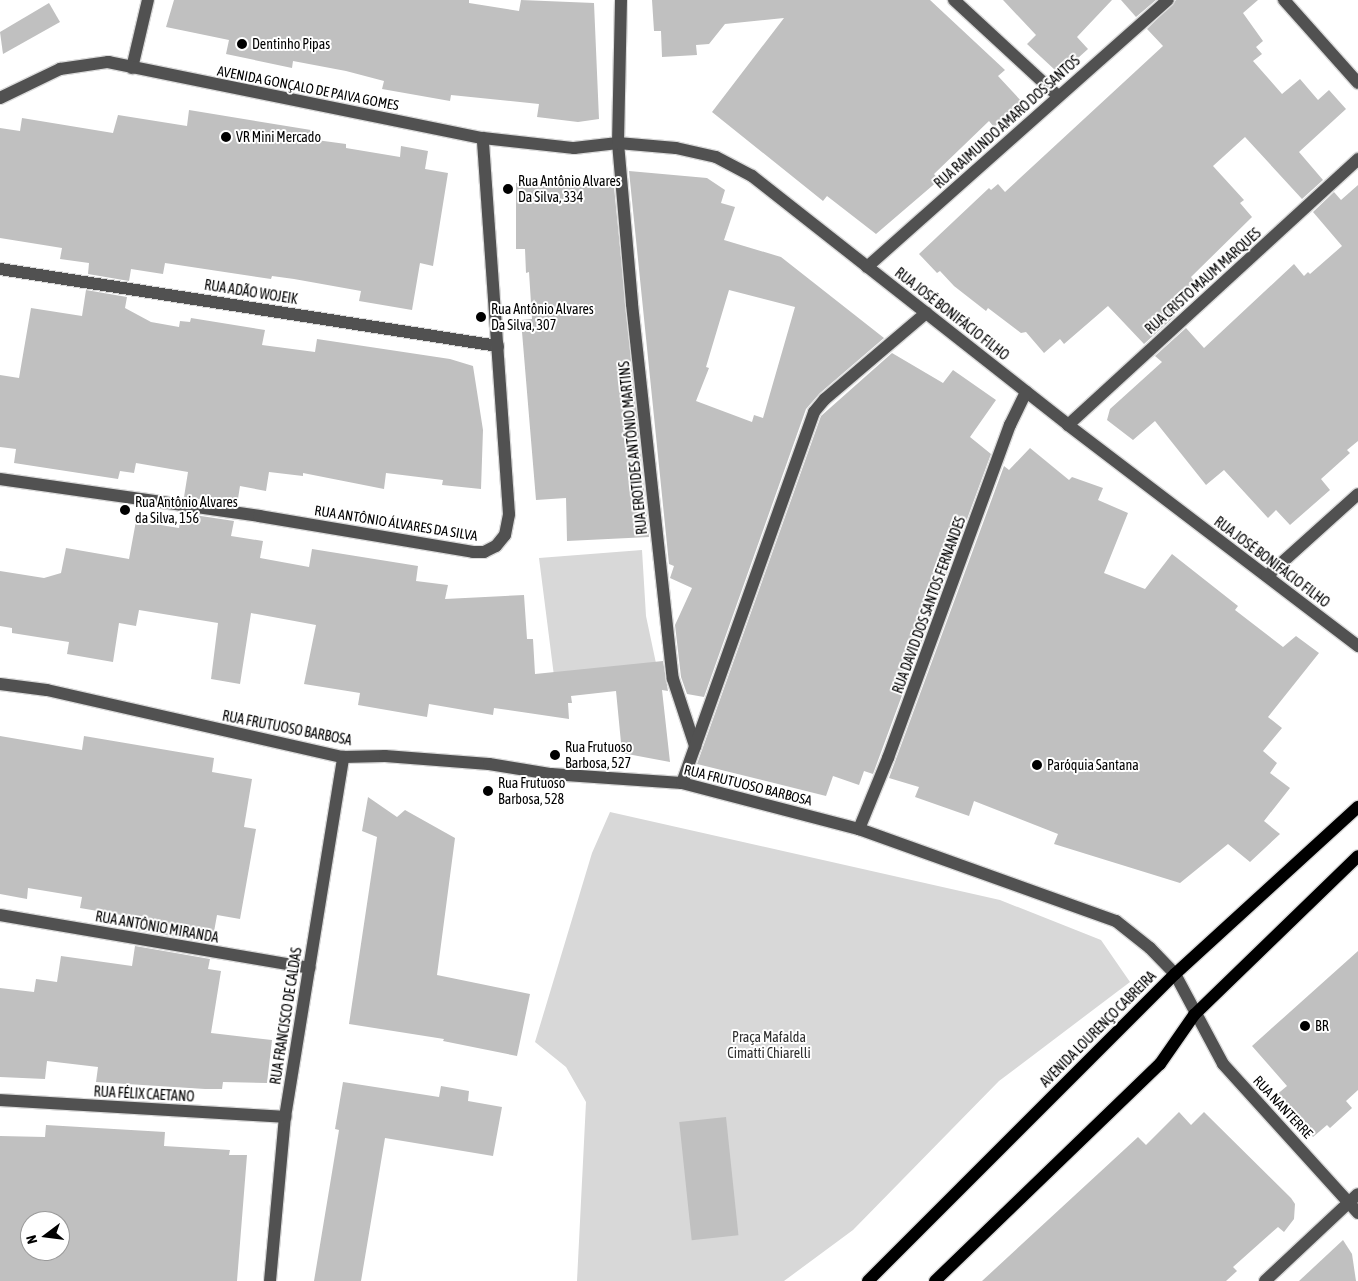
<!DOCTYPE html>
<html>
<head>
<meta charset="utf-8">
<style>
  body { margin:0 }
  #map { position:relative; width:1358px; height:1281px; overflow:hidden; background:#fff; font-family:"Asap Condensed",sans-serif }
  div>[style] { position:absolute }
  .green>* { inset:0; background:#d8d8d8 }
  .building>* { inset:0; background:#c0c0c0; transform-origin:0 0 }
  .roads { filter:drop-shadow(1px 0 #dbdbdb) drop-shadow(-1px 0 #dbdbdb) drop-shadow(0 1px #dbdbdb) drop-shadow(0 -1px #dbdbdb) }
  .minor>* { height:12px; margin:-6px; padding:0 6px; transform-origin:6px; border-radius:6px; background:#515151 }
  .major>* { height:12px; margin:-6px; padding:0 6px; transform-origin:6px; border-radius:6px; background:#000 }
  .dots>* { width:14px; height:14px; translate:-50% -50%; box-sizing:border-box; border:2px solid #fff; border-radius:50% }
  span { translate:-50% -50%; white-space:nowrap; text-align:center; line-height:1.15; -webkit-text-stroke:4px #fff; paint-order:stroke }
  .poi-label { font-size:14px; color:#000 }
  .left { translate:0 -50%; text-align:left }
  .street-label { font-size:14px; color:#000 }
  .park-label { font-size:14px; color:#2f2f2f }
  .north { position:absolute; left:20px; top:1211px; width:50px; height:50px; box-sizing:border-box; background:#fff; border:1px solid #999; border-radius:50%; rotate:255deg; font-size:14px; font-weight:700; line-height:20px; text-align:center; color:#000 }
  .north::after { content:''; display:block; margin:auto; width:18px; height:22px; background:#000; clip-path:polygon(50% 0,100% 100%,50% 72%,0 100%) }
</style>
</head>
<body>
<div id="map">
  <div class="green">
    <i style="clip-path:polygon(642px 550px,646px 616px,657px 668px,554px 676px,539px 558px)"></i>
    <i style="clip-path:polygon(610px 812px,1000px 900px,1101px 940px,1130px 982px,999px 1081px,853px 1230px,784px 1281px,577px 1281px,586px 1102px,566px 1067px,535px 1042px,592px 853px)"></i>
  </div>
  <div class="building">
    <i style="clip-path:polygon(174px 0,469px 0,469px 3px,519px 11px,521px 0,594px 3px,599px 119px,578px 122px,537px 117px,539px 104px,451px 95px,450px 101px,382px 89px,384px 81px,346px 71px,293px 61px,292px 68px,226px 54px,229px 40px,166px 27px)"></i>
    <i style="clip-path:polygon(652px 0,930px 0,1005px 70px,998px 76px,1023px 103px,994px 127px,989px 121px,934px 174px,939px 180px,876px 234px,827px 196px,823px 201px,712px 112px,784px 18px,725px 24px,709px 44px,696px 45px,697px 55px,662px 57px,661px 31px,654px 31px)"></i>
    <i style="clip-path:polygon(1003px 0,1112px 0,1077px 37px,1088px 49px,1068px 67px,1055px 70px,1027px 44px,1036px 35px)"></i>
    <i style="clip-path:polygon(1121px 0,1156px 0,1136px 17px)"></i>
    <i style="clip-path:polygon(1176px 0,1258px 0,1243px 13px,1263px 41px,1256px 47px,1262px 54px,1253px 61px,1282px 94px,1300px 79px,1318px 100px,1329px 90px,1346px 109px,1299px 152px,1323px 180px,1302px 199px,1245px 137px,1213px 166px,1244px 200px,1240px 203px,1252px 217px,1191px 277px,1196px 284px,1168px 308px,1175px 316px,1144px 344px,1108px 306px,1064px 344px,1060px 339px,1044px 353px,1026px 332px,1021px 333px,988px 308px,986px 311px,954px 286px,940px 271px,937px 273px,919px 254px,989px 188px,991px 190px,998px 184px,1005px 192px,1163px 46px,1147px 29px)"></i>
    <i style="clip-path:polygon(49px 3px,60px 22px,3px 54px,0 32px)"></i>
    <i style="clip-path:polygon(189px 110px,311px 130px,309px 139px,346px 144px,346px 148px,400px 157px,401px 146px,428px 151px,425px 169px,448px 173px,433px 266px,420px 263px,412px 310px,359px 301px,361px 291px,294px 279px,272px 276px,271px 279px,165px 263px,163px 274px,131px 269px,129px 281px,88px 274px,89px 263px,60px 259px,62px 248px,0 238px,0 128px,20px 131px,22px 118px,113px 133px,118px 115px,187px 126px)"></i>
    <i style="clip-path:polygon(evenodd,629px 171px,707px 178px,725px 190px,721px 203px,735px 207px,724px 240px,781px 257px,884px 338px,820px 393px,806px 409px,704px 697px,687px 694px,681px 677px,675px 625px,692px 588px,670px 578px,674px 566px,669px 564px,629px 171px,729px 290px,795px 307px,763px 418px,754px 415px,752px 422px,696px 401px,709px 368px,706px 367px,729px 290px)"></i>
    <i style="clip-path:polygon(516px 183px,614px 187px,649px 537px,567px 541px,566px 498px,536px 500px,521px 320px,532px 319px,529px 272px,526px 273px,525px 249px,516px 249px)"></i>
    <i style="clip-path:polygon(1358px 185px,1358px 441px,1347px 450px,1350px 453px,1321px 479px,1330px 490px,1290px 525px,1276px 510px,1268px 518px,1224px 470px,1206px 485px,1155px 421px,1133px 440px,1107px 420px,1110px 409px,1162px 362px,1155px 356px,1186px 328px,1204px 348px,1294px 264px,1304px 276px,1308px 272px,1310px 274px,1342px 246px,1313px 212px,1334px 192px,1341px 200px)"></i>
    <i style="clip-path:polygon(86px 290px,127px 297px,125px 308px,151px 322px,179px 327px,180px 321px,190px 322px,191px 318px,265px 330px,262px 345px,315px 352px,317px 339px,450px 359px,473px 366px,483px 430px,481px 489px,442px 485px,443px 480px,386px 473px,384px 489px,303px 473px,303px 476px,269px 472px,266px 491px,240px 486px,237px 505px,184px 497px,188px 472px,136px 463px,134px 473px,120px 471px,118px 479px,14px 463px,16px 449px,0 447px,0 375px,19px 378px,31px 308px,82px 316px)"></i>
    <i style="clip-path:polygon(892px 353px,943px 383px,953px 370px,996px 400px,970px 437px,991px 454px,873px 774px,864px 771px,859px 785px,833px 776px,826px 796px,697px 764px,821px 416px)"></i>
    <i style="clip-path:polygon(1030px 448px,1069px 480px,1072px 477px,1103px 488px,1098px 500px,1128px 513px,1104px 573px,1145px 589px,1172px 554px,1238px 606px,1235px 610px,1283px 647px,1296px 636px,1319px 653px,1268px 717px,1282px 728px,1263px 751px,1277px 763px,1270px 773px,1290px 788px,1264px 821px,1280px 834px,1250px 862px,1228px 844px,1180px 883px,1054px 844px,1058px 834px,974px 801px,969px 816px,915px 797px,919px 787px,889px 778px,1004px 466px,1009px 470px)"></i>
    <i style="clip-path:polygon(181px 513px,234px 521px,231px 536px,263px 541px,260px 558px,309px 567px,312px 549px,418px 566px,416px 581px,448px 585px,445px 599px,524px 595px,527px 639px,533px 639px,535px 674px,663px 661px,668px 691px,662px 690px,670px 762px,622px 753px,616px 691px,571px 696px,572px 703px,568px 703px,569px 719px,494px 708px,493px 715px,429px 704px,427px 717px,358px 705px,360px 693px,304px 684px,316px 625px,251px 613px,240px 684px,211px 679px,218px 623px,139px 610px,136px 626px,119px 623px,113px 662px,67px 654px,69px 642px,12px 633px,12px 628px,0 626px,0 571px,44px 578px,61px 573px,66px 548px,129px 559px,136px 521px,179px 528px)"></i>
    <i style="clip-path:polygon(0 736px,82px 750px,84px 736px,214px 758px,212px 772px,252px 779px,244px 827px,256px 829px,240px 919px,217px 915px,212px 943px,137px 930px,139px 918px,80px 908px,82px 897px,28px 888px,27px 899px,0 894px)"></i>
    <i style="clip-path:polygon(368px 797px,397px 817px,405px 810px,455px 838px,437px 975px,530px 994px,517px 1056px,443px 1041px,444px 1039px,349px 1024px,377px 837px,362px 831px)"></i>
    <i style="clip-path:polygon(135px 946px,210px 959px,208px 969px,221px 971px,211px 1033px,272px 1040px,267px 1083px,223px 1082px,222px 1089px,205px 1089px,96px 1082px,98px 1067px,47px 1061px,45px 1079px,0 1077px,0 988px,34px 992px,36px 979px,57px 982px,61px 956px,132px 966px)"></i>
    <i style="clip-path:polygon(1358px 951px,1358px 1090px,1346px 1101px,1352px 1108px,1330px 1128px,1327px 1125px,1313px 1137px,1275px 1096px,1287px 1086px,1252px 1046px)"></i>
    <i style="clip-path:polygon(343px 1082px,439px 1097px,441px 1086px,469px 1091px,468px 1101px,502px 1107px,493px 1156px,385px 1138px,361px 1281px,314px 1281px,339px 1130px,335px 1129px)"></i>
    <i style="clip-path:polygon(1179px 1112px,1191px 1125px,1204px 1112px,1291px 1198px,1295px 1204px,1294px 1219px,1284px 1232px,1278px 1227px,1233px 1267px,1237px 1271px,1226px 1281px,982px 1281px,1138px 1137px,1146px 1145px)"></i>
    <i style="left:726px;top:1117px;width:119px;height:47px;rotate:84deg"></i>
    <i style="clip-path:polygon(evenodd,46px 1125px,165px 1132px,164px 1146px,230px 1150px,229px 1155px,247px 1155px,237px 1281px,0 1281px,0 1136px,45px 1137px,46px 1125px,30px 1221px,60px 1221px,60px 1251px,30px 1251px,30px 1221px)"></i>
    <i style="clip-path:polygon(1343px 1240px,1352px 1254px,1356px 1281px,1299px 1281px)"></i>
  </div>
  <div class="roads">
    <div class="minor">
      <i style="left:621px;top:0;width:143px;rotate:91.2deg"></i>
      <i style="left:618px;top:143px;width:162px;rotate:85deg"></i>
      <i style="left:632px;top:304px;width:377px;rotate:83.8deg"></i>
      <i style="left:673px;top:679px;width:71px;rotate:71.8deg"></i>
      <i style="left:954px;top:0;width:142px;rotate:42.7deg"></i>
      <i style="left:1284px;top:0;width:111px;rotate:48.3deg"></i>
      <i style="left:132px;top:68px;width:70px;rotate:-76.8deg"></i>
      <i style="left:0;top:98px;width:67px;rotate:-25.8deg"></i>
      <i style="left:60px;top:69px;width:49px;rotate:-8.3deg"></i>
      <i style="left:108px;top:62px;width:383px;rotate:11.5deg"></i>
      <i style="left:483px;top:138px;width:92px;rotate:6.3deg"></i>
      <i style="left:574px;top:148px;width:44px;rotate:-6.5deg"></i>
      <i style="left:618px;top:143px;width:58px;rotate:4.9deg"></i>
      <i style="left:676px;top:148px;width:41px;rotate:12.7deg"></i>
      <i style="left:716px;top:157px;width:41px;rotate:27.8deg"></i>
      <i style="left:752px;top:176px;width:402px;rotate:38.2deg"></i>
      <i style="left:1068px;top:425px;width:365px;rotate:37.3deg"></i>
      <i style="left:867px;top:267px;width:402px;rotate:-41.6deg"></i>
      <i style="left:0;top:269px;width:504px;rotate:8.79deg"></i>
      <i style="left:1068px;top:425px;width:394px;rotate:-42.5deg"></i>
      <i style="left:0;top:479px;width:262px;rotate:8.1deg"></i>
      <i style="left:259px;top:516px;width:217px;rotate:9.5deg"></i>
      <i style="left:473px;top:552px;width:11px"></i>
      <i style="left:484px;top:552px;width:13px;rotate:-27deg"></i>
      <i style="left:496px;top:546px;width:14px;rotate:-51deg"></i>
      <i style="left:505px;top:535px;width:21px;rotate:-79deg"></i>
      <i style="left:509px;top:514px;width:377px;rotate:-94deg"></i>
      <i style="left:1267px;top:576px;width:122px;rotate:-42deg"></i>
      <i style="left:0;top:684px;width:47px;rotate:7.3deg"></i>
      <i style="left:47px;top:690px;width:303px;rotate:12.8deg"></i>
      <i style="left:343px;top:757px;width:42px;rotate:-1.4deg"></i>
      <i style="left:385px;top:756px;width:104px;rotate:4.4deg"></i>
      <i style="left:489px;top:764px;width:63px;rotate:9.2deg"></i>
      <i style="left:551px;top:774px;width:131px;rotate:3.9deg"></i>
      <i style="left:682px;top:783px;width:183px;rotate:14.6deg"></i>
      <i style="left:859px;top:829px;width:273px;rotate:19.7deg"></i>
      <i style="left:1116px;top:921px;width:43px;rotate:38.5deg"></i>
      <i style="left:1150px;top:948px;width:36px;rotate:46deg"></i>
      <i style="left:1175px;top:974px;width:102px;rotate:61.9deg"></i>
      <i style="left:1223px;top:1064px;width:201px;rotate:47.8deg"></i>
      <i style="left:682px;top:783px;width:394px;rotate:-70.4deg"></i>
      <i style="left:814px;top:412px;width:17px;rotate:-50deg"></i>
      <i style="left:825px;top:399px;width:133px;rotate:-40.4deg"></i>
      <i style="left:859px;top:829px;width:77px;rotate:-67.8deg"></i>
      <i style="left:888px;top:758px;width:355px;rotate:-69.9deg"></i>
      <i style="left:1010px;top:425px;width:37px;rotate:-64deg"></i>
      <i style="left:0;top:915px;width:314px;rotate:9.7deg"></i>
      <i style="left:0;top:1100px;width:286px;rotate:3.4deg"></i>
      <i style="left:270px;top:1281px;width:165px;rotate:-84.8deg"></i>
      <i style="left:285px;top:1117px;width:365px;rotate:-80.8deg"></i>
      <i style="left:1265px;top:1281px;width:127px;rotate:-43.1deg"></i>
    </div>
    <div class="major">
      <i style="left:868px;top:1281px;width:434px;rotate:-45deg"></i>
      <i style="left:1175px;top:974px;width:248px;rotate:-42.4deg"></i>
      <i style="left:935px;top:1281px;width:313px;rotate:-44deg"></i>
      <i style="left:1160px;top:1064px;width:60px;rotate:-55.2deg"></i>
      <i style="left:1194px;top:1015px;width:228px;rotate:-44.1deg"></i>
    </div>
  </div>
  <div class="dots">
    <i style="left:242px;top:44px;background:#000"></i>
    <i style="left:226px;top:137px;background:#000"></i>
    <i style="left:508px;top:189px;background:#000"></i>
    <i style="left:481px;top:317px;background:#000"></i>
    <i style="left:125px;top:510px;background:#000"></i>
    <i style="left:555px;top:755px;background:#000"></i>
    <i style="left:1037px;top:765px;background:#000"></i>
    <i style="left:488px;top:791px;background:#000"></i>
    <i style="left:1305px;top:1026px;background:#000"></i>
  </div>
  <div class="poi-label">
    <span class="left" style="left:252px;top:44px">Dentinho Pipas</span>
    <span class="left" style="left:236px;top:137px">VR Mini Mercado</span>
    <span class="left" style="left:518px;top:189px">Rua Antônio Alvares<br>Da Silva, 334</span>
    <span class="left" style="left:491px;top:317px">Rua Antônio Alvares<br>Da Silva, 307</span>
    <span class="left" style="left:135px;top:510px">Rua Antônio Alvares<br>da Silva, 156</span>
    <span class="left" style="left:565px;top:755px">Rua Frutuoso<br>Barbosa, 527</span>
    <span class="left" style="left:1047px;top:765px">Paróquia Santana</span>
    <span class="left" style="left:498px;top:791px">Rua Frutuoso<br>Barbosa, 528</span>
    <span class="left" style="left:1315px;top:1026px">BR</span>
  </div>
  <div class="street-label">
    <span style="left:308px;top:88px;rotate:11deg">AVENIDA GONÇALO DE PAIVA GOMES</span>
    <span style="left:1007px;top:122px;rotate:-42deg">RUA RAIMUNDO AMARO DOS SANTOS</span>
    <span style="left:1203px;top:281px;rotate:-42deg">RUA CRISTO MAUM MARQUES</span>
    <span style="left:251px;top:292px;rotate:9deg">RUA ADÃO WOJEIK</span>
    <span style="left:952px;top:314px;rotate:38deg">RUA JOSÉ BONIFÁCIO FILHO</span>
    <span style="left:633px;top:448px;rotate:-96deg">RUA EROTIDES ANTÔNIO MARTINS</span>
    <span style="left:396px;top:523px;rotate:9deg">RUA ANTÔNIO ÁLVARES DA SILVA</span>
    <span style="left:1272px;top:562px;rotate:37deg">RUA JOSÉ BONIFÁCIO FILHO</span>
    <span style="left:929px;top:605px;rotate:-70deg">RUA DAVID DOS SANTOS FERNANDES</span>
    <span style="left:287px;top:728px;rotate:11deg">RUA FRUTUOSO BARBOSA</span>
    <span style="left:748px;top:785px;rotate:14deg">RUA FRUTUOSO BARBOSA</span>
    <span style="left:157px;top:927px;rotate:10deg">RUA ANTÔNIO MIRANDA</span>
    <span style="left:286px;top:1016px;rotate:-81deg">RUA FRANCISCO DE CALDAS</span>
    <span style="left:1098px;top:1029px;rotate:-45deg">AVENIDA LOURENÇO CABREIRA</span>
    <span style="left:144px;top:1094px;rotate:3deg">RUA FÉLIX CAETANO</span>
    <span style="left:1283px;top:1107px;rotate:47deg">RUA NANTERRE</span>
  </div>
  <div class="park-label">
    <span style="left:769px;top:1045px">Praça Mafalda<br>Cimatti Chiarelli</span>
  </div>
  <div class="north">N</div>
</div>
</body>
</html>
